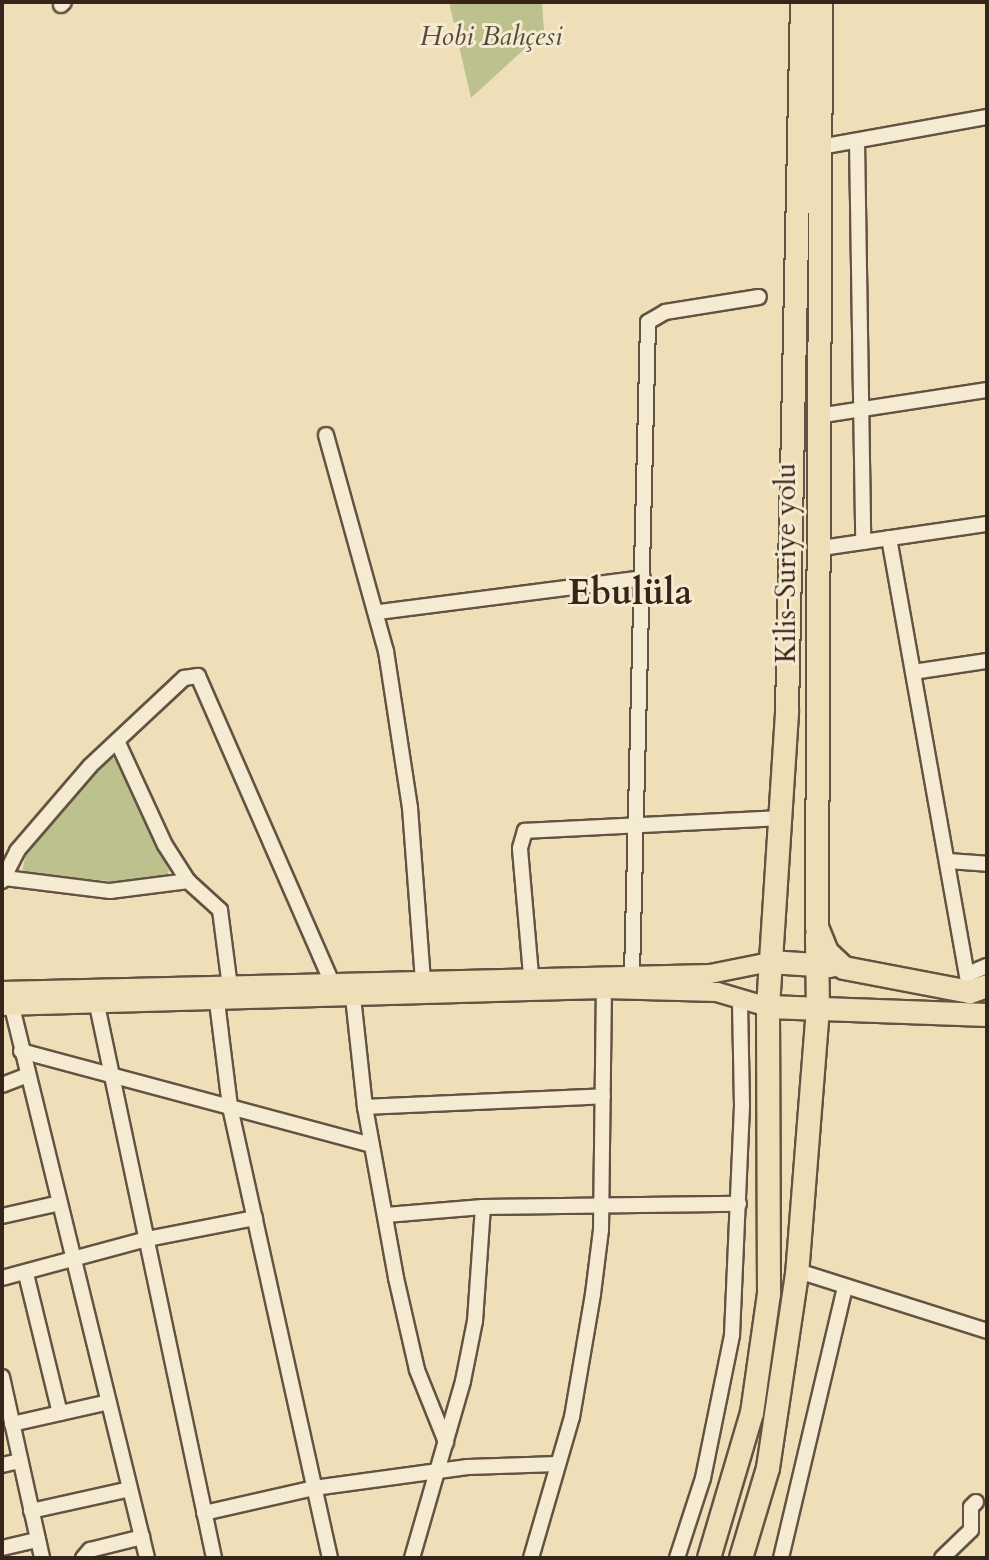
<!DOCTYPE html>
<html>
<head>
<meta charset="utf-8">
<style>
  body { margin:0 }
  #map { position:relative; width:989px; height:1560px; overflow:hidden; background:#efdfb9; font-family:Cardo,serif }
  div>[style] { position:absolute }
  .green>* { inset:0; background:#bcc18d }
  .roads { filter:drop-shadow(2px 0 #645342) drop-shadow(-2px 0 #645342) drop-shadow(0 2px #645342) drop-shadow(0 -2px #645342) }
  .minor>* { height:14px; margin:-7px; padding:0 7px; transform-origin:7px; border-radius:7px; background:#f5ead2 }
  .major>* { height:18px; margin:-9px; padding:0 9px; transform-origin:9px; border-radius:9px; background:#efdfb9 }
  .highway>* { height:22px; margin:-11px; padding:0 11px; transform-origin:11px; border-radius:11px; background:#efdfb9 }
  span { translate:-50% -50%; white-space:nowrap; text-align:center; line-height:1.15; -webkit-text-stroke:6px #f5ead2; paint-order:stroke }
  .park-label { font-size:28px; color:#584b37; font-style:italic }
  .street-label { font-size:28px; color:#36241a }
  .district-label { font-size:36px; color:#36241a; font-weight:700 }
  .frame { position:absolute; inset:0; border:4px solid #36241a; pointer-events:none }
</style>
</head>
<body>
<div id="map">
  <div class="green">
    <i style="clip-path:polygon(449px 2px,542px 2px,544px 31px,471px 98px)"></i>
    <i style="clip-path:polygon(117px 758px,169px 871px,166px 879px,131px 883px,22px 873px,26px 852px,107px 759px)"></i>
  </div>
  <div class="roads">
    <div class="minor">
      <i style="left:61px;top:5px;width:4px;rotate:-45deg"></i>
      <i style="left:857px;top:141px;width:401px;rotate:89.1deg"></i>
      <i style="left:820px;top:147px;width:170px;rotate:-10.2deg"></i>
      <i style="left:817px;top:416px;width:172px;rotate:-8.7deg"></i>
      <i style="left:326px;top:435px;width:224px;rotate:74.5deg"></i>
      <i style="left:386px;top:651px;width:159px;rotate:81.3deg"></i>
      <i style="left:410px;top:808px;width:172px;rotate:85.7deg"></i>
      <i style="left:889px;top:538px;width:461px;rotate:79.9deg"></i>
      <i style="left:815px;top:549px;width:174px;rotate:-8.3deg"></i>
      <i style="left:379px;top:612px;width:266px;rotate:-7.3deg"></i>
      <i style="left:913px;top:672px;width:75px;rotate:-8.5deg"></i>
      <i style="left:118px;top:743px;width:112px;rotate:65.3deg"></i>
      <i style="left:165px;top:845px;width:43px;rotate:57.4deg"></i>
      <i style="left:188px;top:881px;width:43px;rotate:42.2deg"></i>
      <i style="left:220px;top:910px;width:78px;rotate:82.6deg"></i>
      <i style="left:948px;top:861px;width:39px;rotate:4deg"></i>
      <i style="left:5px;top:878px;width:106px;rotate:7.1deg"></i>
      <i style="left:110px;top:891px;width:79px;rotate:-7.3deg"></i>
      <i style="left:2px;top:881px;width:34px;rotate:-63deg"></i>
      <i style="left:17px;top:851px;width:112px;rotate:-49.3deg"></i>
      <i style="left:90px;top:766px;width:129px;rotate:-43.1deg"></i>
      <i style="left:184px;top:678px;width:14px;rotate:-8deg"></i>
      <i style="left:198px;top:676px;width:335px;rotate:66.4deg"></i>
      <i style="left:632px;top:974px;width:652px;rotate:-88.59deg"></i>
      <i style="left:648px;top:322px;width:20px;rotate:-30deg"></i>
      <i style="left:665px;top:312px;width:95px;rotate:-9.1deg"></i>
      <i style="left:968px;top:974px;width:21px;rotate:-23deg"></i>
      <i style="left:531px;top:975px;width:127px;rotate:-95deg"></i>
      <i style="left:520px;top:848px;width:18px;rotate:-74deg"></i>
      <i style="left:525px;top:831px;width:255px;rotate:-2.9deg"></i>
      <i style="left:353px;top:997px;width:111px;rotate:83.8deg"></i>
      <i style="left:365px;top:1107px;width:174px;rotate:79.7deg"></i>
      <i style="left:396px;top:1278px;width:94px;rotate:77.1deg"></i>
      <i style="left:417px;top:1370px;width:78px;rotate:68.1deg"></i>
      <i style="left:217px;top:1002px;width:106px;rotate:82.9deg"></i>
      <i style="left:230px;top:1107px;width:462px;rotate:77.5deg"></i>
      <i style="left:97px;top:1005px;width:565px;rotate:78.05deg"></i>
      <i style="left:12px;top:1007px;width:567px;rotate:76.23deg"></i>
      <i style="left:21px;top:1051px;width:363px;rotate:15deg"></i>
      <i style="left:2px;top:1085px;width:25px;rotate:-21deg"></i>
      <i style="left:365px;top:1107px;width:238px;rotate:-2.6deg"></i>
      <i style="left:386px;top:1215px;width:97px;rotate:-4.7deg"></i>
      <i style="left:483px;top:1207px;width:256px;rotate:-0.7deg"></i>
      <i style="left:2px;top:1216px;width:59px;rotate:-12.6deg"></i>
      <i style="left:795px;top:1270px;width:201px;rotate:17.6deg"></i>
      <i style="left:26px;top:1274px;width:143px;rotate:76.3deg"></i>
      <i style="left:2px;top:1278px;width:150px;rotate:-15.1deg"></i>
      <i style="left:147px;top:1239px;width:110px;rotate:-11deg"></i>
      <i style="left:2px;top:1377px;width:185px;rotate:77.5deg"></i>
      <i style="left:12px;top:1424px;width:99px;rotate:-12.8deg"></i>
      <i style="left:2px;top:1465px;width:18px;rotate:-13deg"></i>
      <i style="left:31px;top:1511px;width:101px;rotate:-12.5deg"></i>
      <i style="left:204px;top:1513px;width:113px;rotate:-12.8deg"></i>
      <i style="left:314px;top:1488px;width:155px;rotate:-7.8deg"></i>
      <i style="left:468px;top:1467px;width:90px;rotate:-1.9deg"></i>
      <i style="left:2px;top:1548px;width:37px;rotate:-13deg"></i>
      <i style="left:83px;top:1558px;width:11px;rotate:-49deg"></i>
      <i style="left:90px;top:1550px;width:54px;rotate:-14deg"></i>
      <i style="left:412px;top:1558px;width:184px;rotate:-73.9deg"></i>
      <i style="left:463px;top:1381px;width:61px;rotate:-78.7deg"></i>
      <i style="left:475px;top:1321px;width:114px;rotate:-86deg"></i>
      <i style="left:531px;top:1558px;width:147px;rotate:-73.8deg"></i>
      <i style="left:572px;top:1417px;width:125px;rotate:-80.3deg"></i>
      <i style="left:593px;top:1294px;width:64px;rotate:-82.9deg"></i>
      <i style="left:601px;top:1230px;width:251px;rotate:-89.3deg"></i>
      <i style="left:677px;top:1558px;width:84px;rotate:-72deg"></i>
      <i style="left:703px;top:1478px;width:146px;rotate:-78.5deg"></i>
      <i style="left:732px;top:1335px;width:229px;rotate:-87.5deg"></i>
      <i style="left:742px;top:1106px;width:109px;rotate:-91.1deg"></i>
      <i style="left:781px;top:1558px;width:278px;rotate:-76.7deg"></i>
      <i style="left:942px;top:1558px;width:40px;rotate:-44deg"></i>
      <i style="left:971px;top:1530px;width:23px;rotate:-90deg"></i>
      <i style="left:971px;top:1507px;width:7px;rotate:-45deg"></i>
    </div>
    <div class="major">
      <i style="left:2px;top:991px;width:708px;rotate:-1.38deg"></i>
      <i style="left:710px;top:974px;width:61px;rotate:-11.3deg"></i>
      <i style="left:2px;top:1006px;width:602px;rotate:-1.62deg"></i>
      <i style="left:604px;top:989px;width:113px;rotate:1.5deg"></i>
      <i style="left:717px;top:992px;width:53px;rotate:16.4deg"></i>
    </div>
    <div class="highway">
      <i style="left:821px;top:2px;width:925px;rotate:90.25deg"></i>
      <i style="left:817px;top:927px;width:27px;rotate:68deg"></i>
      <i style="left:827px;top:952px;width:23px;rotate:43deg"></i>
      <i style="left:844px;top:968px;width:128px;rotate:10.8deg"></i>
      <i style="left:970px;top:992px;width:18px;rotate:-19deg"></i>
      <i style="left:770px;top:962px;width:61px;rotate:3.8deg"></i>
      <i style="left:768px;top:1007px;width:219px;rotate:2.1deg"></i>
      <i style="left:709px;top:1558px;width:151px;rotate:-73.5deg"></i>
      <i style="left:752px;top:1413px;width:120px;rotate:-81.9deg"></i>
      <i style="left:769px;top:1294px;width:287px;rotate:-90.2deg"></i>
      <i style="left:768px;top:1007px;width:297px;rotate:-86.3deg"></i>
      <i style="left:787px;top:711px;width:709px;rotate:-88.79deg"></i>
      <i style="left:741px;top:1558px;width:94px;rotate:-73.3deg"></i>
      <i style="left:768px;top:1468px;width:195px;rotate:-81.5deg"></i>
      <i style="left:797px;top:1275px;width:265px;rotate:-85.5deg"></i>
      <i style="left:818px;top:1011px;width:75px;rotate:-90.8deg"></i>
    </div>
  </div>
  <div class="park-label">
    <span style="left:491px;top:36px">Hobi Bahçesi</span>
  </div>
  <div class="street-label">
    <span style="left:786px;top:563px;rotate:-90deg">Kilis-Suriye yolu</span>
  </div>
  <div class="district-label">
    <span style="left:630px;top:593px">Ebulüla</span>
  </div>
  <div class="frame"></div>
</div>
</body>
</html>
